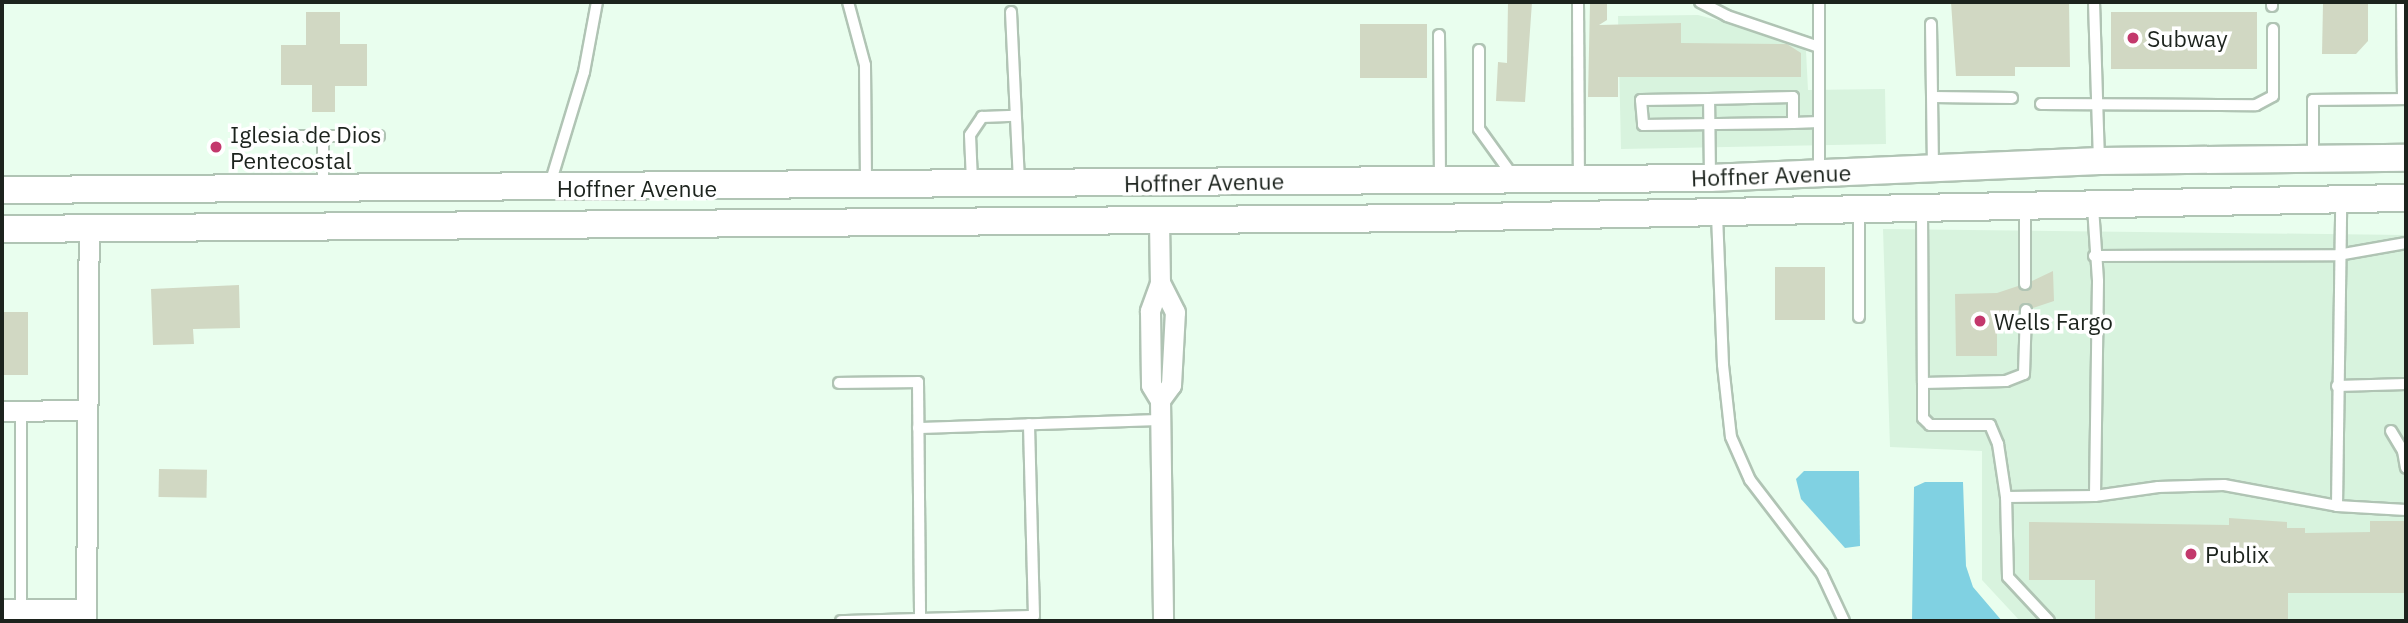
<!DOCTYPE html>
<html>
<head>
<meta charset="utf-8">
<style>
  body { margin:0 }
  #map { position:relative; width:2408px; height:623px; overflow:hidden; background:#e9feee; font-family:"IBM Plex Sans",sans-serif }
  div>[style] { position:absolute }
  .built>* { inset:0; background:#d8f3de }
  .water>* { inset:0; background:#80d1e2 }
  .building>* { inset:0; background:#d1d8c3; transform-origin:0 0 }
  .roads { filter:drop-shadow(2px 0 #b0c4b4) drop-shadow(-2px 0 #b0c4b4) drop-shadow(0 2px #b0c4b4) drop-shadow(0 -2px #b0c4b4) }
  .service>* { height:10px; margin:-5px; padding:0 5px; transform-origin:5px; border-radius:5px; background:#fff }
  .minor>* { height:19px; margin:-9.5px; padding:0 9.5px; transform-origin:9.5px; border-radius:9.5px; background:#fff }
  .secondary>* { height:26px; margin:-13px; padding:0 13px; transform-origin:13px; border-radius:13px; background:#fff }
  .dots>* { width:19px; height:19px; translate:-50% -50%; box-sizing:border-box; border:4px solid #fff; border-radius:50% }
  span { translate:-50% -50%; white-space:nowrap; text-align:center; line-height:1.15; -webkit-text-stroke:7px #fff; paint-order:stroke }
  .poi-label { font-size:23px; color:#1c231d }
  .left { translate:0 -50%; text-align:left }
  .street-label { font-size:23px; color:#1c231d }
  .frame { position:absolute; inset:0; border:4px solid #1c231d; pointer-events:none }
</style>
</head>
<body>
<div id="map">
  <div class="built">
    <i style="clip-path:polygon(1698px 15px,1785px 38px,1806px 51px,1808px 90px,1885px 89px,1886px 144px,1621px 149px,1618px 16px)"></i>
    <i style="clip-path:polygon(1883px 229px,2406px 235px,2406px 621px,2020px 621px,1982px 580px,1982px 451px,1890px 447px)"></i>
  </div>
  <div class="water">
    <i style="clip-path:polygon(1804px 471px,1859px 471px,1860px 546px,1845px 548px,1801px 499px,1796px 479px)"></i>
    <i style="clip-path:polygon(1925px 482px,1963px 482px,1966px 566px,1973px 587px,2002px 621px,1912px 621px,1914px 487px)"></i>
  </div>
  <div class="building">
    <i style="clip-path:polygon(1508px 2px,1532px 2px,1525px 102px,1496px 101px,1498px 62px,1507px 63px)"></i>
    <i style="clip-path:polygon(1590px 2px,1607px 2px,1607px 20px,1599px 25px,1681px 23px,1681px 43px,1787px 44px,1801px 53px,1801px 77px,1618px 77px,1618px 97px,1588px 97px)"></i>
    <i style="clip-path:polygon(1951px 2px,2069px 2px,2070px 67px,2015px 67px,2015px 76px,1956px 76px)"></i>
    <i style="clip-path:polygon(2323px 4px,2368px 4px,2368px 41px,2356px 54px,2322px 54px)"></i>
    <i style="clip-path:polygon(306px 12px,340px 12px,340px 44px,367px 44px,367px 86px,335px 86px,335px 112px,312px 112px,312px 85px,281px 85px,281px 45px,306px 45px)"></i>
    <i style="left:2257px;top:12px;width:57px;height:146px;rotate:90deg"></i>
    <i style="left:1360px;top:24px;width:67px;height:54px"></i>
    <i style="left:1775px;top:267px;width:50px;height:53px"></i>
    <i style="clip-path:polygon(2053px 271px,2054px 301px,2033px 308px,2023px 303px,2018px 312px,1997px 320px,1997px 356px,1956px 356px,1955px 294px,1997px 293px,2018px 286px,2026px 291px,2032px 281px)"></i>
    <i style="clip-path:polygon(239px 285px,240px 328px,193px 329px,194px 344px,153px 345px,151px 289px)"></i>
    <i style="left:2px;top:312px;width:26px;height:63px"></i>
    <i style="left:159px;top:469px;width:48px;height:28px;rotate:1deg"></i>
    <i style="clip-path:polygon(2229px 518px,2287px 522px,2287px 528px,2305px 528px,2305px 533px,2370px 532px,2370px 521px,2406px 521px,2406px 593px,2288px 593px,2288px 621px,2095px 621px,2095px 580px,2029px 580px,2029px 522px,2229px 525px)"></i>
  </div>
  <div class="roads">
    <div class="service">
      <i style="left:848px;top:2px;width:65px;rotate:74.9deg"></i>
      <i style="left:865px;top:65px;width:117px;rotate:89.5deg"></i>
      <i style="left:1578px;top:2px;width:176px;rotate:89.7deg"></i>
      <i style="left:1700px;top:2px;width:30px;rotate:27deg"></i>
      <i style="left:1727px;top:16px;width:97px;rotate:18.6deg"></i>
      <i style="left:2094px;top:2px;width:158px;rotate:88.2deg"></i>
      <i style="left:2272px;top:2px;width:4px;rotate:90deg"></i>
      <i style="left:2402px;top:2px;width:97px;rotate:89.4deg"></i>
      <i style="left:1011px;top:12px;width:168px;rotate:87.3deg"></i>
      <i style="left:1931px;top:24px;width:143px;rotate:89.2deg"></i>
      <i style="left:1439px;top:35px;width:144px;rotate:89.6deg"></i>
      <i style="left:1479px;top:50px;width:79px;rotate:90deg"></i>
      <i style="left:1479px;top:129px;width:57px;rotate:54.3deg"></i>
      <i style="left:1933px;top:97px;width:79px;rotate:0.7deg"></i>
      <i style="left:1709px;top:99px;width:68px;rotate:179.2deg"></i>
      <i style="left:1641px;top:100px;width:25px;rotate:85deg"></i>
      <i style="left:1643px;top:125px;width:150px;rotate:-0.8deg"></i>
      <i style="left:2041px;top:104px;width:215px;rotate:0.3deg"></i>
      <i style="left:2256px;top:105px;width:19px;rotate:-28deg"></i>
      <i style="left:2273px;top:96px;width:67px;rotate:-90deg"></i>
      <i style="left:269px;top:136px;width:110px"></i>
      <i style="left:2313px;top:156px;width:56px;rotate:-90deg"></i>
      <i style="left:2313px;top:100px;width:93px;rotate:-0.6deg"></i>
      <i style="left:1819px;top:173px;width:171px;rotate:-90deg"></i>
      <i style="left:1710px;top:177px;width:78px;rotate:-90.7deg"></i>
      <i style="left:1709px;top:99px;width:84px;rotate:-1.4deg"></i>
      <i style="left:1793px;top:97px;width:26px;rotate:90deg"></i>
      <i style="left:1793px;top:123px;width:26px;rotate:-2deg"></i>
      <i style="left:972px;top:181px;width:46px;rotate:-92.5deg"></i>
      <i style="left:970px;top:135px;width:22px;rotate:-56deg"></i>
      <i style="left:982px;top:117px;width:33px;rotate:-2deg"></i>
      <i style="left:550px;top:184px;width:117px;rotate:-73.1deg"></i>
      <i style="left:584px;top:72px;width:71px;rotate:-79.5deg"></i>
      <i style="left:323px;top:186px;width:50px;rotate:-90deg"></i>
      <i style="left:2093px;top:207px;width:74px;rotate:86.1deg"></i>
      <i style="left:2098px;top:281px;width:215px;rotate:90.8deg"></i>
      <i style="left:2095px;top:496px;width:64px;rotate:-8.1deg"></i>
      <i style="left:2158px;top:487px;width:66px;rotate:-1.7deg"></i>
      <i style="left:2224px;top:485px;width:115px;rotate:10.5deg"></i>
      <i style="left:2337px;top:506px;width:304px;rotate:-89.2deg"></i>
      <i style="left:1922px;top:208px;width:175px;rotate:89.7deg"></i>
      <i style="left:1923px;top:383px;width:83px;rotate:-1.4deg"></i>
      <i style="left:2006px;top:381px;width:19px;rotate:-21deg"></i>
      <i style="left:2024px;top:374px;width:64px;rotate:-88.2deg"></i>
      <i style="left:1717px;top:215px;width:150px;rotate:87.7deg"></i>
      <i style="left:1723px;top:365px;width:72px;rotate:83.7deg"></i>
      <i style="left:1731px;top:437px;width:47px;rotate:66.2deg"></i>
      <i style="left:1750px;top:480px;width:118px;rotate:52.5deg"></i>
      <i style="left:1822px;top:574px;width:52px;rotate:64.9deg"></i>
      <i style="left:2094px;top:256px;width:244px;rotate:-0.2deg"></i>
      <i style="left:2338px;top:255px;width:69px;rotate:-10deg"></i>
      <i style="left:2025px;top:284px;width:76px;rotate:-90deg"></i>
      <i style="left:1859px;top:317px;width:108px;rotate:-90deg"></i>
      <i style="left:839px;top:383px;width:79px;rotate:-0.7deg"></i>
      <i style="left:918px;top:382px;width:239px;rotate:89.5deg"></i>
      <i style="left:1923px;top:383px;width:35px;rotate:90deg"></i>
      <i style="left:1923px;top:418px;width:10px;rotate:45deg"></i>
      <i style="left:1930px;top:425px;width:60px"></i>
      <i style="left:1990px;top:425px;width:21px;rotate:67deg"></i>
      <i style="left:1998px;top:444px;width:54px;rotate:81.4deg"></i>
      <i style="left:2337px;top:386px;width:69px;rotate:-1.7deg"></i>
      <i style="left:21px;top:410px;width:199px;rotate:90deg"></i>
      <i style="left:918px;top:428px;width:243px;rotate:-1.9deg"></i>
      <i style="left:2391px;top:431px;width:29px;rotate:59deg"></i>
      <i style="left:2403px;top:451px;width:17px;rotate:80deg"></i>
      <i style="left:2337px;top:506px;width:69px;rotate:3.3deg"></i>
      <i style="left:841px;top:621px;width:193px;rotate:-1.5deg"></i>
      <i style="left:1034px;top:616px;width:192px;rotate:-91.5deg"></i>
      <i style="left:2049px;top:621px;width:60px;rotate:-133deg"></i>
      <i style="left:2008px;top:577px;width:80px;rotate:-91.4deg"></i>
      <i style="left:2006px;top:497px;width:89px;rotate:-0.6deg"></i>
    </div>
    <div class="minor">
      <i style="left:1159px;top:221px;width:62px;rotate:89.1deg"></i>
      <i style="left:1160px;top:283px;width:30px;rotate:110deg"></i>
      <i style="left:1150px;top:311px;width:74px;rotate:89.2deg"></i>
      <i style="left:1151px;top:385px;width:17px;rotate:59deg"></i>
      <i style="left:1160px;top:400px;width:19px;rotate:-54deg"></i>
      <i style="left:1171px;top:385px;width:73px;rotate:-86.9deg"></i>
      <i style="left:1175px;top:312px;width:33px;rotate:-117deg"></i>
      <i style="left:1160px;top:400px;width:221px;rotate:89.2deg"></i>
      <i style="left:2px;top:411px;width:85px;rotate:-0.7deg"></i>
      <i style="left:2px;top:609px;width:84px"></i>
      <i style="left:86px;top:621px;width:390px;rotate:-89.6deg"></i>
    </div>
    <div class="secondary">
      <i style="left:2px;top:190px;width:1708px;rotate:-0.4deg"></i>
      <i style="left:1710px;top:178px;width:390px;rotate:-2.5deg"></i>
      <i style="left:2100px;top:161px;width:306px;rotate:-0.6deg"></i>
      <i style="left:2px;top:229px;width:1429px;rotate:-0.44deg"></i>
      <i style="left:1431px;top:218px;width:975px;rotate:-1.18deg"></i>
    </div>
  </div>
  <div class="dots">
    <i style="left:2133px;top:38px;background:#c3386c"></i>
    <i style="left:216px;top:147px;background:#c3386c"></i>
    <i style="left:1980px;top:321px;background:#c3386c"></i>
    <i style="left:2191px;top:554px;background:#c3386c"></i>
  </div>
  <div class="poi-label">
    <span class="left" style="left:2147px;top:38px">Subway</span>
    <span class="left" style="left:230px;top:147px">Iglesia de Dios<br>Pentecostal</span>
    <span class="left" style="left:1994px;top:321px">Wells Fargo</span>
    <span class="left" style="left:2205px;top:554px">Publix</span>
  </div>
  <div class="street-label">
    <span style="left:1771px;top:175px;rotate:-2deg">Hoffner Avenue</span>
    <span style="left:1204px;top:182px;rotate:-1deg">Hoffner Avenue</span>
    <span style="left:637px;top:188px">Hoffner Avenue</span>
  </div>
  <div class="frame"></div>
</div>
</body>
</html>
